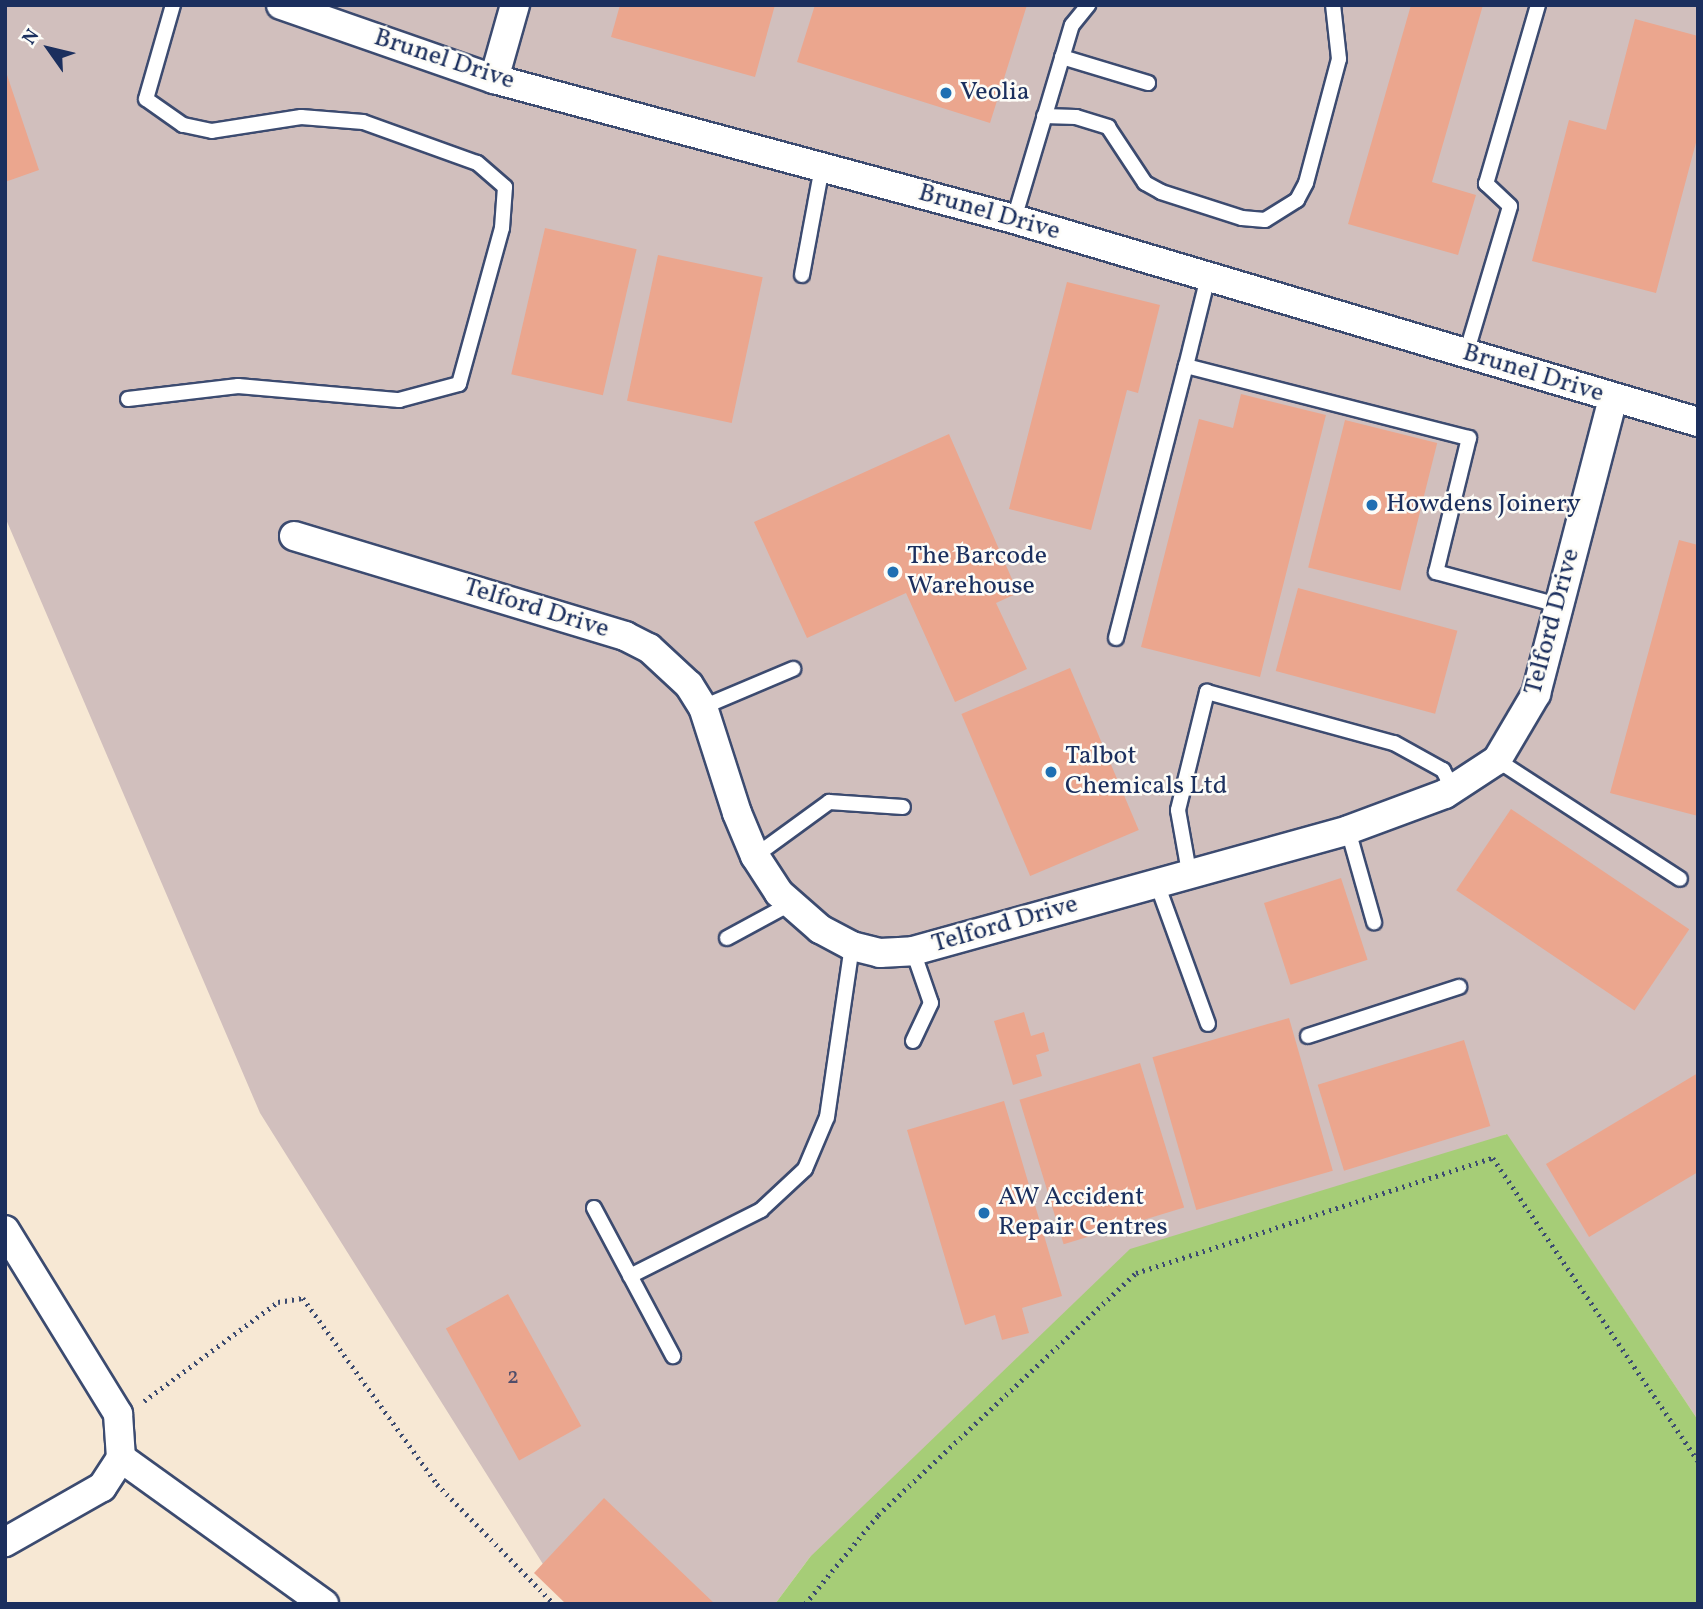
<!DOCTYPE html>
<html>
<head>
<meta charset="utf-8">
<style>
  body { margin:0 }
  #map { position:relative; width:1703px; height:1609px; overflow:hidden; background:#f7e8d4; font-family:Vollkorn,serif }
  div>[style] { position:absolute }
  .industrial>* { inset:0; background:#d1bfbd }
  .green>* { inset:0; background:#a6cd77 }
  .building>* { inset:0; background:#eba68e; transform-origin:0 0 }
  .path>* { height:4.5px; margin-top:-2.25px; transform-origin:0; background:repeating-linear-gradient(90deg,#3c4b70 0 2px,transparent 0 7px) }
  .roads { filter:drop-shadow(2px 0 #3c4b70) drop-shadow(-2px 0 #3c4b70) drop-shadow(0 2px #3c4b70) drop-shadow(0 -2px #3c4b70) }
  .lane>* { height:14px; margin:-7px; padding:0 7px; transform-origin:7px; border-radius:7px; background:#fff }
  .street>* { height:28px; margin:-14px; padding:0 14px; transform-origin:14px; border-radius:14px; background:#fff }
  .dots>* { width:19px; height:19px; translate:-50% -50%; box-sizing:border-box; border:4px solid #fdfcf7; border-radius:50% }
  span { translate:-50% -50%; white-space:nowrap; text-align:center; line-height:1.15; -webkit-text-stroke:5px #fdfcf7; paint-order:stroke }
  .number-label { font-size:23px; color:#4f4d6a }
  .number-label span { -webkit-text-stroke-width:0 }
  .street-label { font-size:26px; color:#1b2f5e }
  .poi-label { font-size:26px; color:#1b2f5e }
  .left { translate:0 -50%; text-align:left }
  .frame { position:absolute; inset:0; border:7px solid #1b2f5e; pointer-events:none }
  .north { position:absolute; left:14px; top:14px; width:70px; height:70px; -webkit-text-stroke:5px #fdfcf7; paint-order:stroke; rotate:304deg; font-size:19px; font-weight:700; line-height:28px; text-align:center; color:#1b2f5e }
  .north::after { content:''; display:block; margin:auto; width:24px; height:32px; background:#1b2f5e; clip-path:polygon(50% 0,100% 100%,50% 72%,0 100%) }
</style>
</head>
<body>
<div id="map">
  <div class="industrial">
    <i style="clip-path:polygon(5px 5px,1698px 5px,1698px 1420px,1506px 1134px,810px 1557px,775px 1604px,568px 1604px,260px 1113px,5px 517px)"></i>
  </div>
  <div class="green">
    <i style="clip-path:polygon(1507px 1134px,1698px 1420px,1698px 1604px,775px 1604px,810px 1557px,1130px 1249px)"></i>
  </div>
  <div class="building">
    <i style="clip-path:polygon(620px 5px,775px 5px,755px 77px,611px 37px)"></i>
    <i style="clip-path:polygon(815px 5px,928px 7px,1027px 5px,990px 123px,797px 62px)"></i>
    <i style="clip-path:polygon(1411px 5px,1483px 5px,1432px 182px,1476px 195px,1458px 255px,1348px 224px)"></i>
    <i style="clip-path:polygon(1635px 19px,1698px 36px,1698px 135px,1656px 293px,1532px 261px,1569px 120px,1606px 130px)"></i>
    <i style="clip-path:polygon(5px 69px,39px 170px,5px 182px)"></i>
    <i style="left:545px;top:228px;width:94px;height:150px;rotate:13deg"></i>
    <i style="left:658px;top:255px;width:107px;height:149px;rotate:12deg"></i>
    <i style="clip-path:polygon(1067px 282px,1160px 305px,1138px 393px,1127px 390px,1091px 530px,1009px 509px)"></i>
    <i style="clip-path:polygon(1241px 394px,1326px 415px,1260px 677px,1141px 647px,1199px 419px,1233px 428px)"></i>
    <i style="left:1345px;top:420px;width:95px;height:152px;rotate:14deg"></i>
    <i style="clip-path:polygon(949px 434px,1018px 593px,996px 603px,1027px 669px,955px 702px,906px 593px,807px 638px,754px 522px)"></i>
    <i style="clip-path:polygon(1679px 540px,1698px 545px,1698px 816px,1610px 793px)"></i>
    <i style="left:1298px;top:588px;width:165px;height:86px;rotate:15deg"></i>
    <i style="left:1070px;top:668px;width:176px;height:118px;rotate:67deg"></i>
    <i style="left:1511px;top:809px;width:215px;height:98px;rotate:34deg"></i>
    <i style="left:1341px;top:878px;width:86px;height:81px;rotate:72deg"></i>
    <i style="clip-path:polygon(1024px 1012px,1031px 1036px,1044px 1032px,1049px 1051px,1036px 1055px,1042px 1076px,1013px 1085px,994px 1021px)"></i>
    <i style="left:1289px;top:1018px;width:159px;height:142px;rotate:74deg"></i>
    <i style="left:1464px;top:1040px;width:90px;height:153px;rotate:73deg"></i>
    <i style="left:1140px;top:1063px;width:151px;height:126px;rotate:73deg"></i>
    <i style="clip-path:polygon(1698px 1073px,1698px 1172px,1589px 1237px,1546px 1164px)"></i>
    <i style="clip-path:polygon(1004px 1101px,1062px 1296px,1022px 1308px,1029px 1333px,1002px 1340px,995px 1315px,965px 1325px,907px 1130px)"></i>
    <i style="left:508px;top:1294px;width:151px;height:71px;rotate:61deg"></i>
    <i style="clip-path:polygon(604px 1498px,715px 1604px,566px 1604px,534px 1573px)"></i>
  </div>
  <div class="path">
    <i style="left:144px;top:1401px;width:167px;rotate:-36.5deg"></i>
    <i style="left:278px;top:1302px;width:25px;rotate:-9deg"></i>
    <i style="left:303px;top:1298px;width:229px;rotate:54.2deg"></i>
    <i style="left:437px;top:1484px;width:168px;rotate:45.7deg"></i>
    <i style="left:805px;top:1604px;width:115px;rotate:-50.6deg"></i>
    <i style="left:878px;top:1515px;width:354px;rotate:-43.2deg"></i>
    <i style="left:1136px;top:1273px;width:375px;rotate:-17.9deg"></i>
    <i style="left:1493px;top:1158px;width:366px;rotate:55.9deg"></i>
  </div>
  <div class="roads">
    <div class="lane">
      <i style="left:1062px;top:57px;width:90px;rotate:16.8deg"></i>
      <i style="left:1044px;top:116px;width:32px;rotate:2deg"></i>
      <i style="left:1076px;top:117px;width:34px;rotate:17deg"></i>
      <i style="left:1108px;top:127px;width:67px;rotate:56.5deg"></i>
      <i style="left:1145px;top:183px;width:18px;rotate:29deg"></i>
      <i style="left:1161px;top:192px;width:85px;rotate:17.8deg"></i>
      <i style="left:1242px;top:218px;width:23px;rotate:5deg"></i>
      <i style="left:1265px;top:220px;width:38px;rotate:-32deg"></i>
      <i style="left:1297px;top:200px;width:19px;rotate:-62deg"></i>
      <i style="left:1306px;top:183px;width:128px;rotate:-75.1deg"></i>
      <i style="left:1339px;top:59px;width:54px;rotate:-96.3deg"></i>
      <i style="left:1014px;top:219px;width:202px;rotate:-73.4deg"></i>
      <i style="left:1072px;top:25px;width:26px;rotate:-51deg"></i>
      <i style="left:802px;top:275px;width:110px;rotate:-79.5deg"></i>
      <i style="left:1466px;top:354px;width:154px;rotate:-73.4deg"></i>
      <i style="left:1510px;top:206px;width:33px;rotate:-137deg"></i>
      <i style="left:1486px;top:184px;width:186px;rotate:-73.8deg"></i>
      <i style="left:1186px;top:366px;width:92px;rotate:-76.1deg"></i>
      <i style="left:128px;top:399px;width:111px;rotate:-6.7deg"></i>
      <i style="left:238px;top:386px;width:162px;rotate:5deg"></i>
      <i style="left:399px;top:400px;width:62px;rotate:-14.9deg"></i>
      <i style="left:459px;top:384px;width:162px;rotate:-74.6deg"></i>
      <i style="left:502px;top:228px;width:41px;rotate:-85.8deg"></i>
      <i style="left:505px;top:187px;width:37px;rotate:-139deg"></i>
      <i style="left:477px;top:163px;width:121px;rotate:-160.2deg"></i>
      <i style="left:363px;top:122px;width:62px;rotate:-175.4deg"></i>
      <i style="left:301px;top:117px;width:90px;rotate:171.1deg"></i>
      <i style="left:212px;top:131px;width:30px;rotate:-168deg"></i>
      <i style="left:183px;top:125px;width:45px;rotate:-144.9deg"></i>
      <i style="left:146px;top:99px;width:98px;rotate:-74deg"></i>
      <i style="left:1116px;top:638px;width:281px;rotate:-75.6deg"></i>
      <i style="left:1186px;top:366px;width:292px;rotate:14.3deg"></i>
      <i style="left:1469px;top:438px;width:138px;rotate:103.8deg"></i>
      <i style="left:1436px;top:572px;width:126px;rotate:15.1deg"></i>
      <i style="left:703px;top:707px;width:98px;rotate:-22.9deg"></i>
      <i style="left:1497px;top:760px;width:218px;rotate:33deg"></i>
      <i style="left:1348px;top:830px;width:96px;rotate:74.2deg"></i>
      <i style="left:755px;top:856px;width:92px;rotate:-36.1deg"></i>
      <i style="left:829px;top:802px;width:74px;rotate:3.9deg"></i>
      <i style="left:1189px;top:872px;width:63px;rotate:-100.1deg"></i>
      <i style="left:1178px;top:810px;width:122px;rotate:-76.2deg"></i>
      <i style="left:1207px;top:692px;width:194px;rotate:15.3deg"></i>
      <i style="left:1394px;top:743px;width:56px;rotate:28.9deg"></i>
      <i style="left:1443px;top:770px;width:22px;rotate:63deg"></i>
      <i style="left:1156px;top:881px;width:152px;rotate:70deg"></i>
      <i style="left:727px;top:938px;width:72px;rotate:-28.4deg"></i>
      <i style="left:1308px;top:1036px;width:159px;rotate:-18deg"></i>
      <i style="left:913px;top:1041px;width:42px;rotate:-64.7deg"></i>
      <i style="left:931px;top:1003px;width:55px;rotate:-109.1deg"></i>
      <i style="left:594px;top:1208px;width:168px;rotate:61.9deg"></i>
      <i style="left:630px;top:1276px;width:147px;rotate:-26.7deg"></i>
      <i style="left:761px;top:1210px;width:60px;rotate:-43deg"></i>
      <i style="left:805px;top:1169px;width:56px;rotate:-67.1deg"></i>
      <i style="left:827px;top:1117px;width:173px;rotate:-81.7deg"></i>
    </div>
    <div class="street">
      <i style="left:281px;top:5px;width:225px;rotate:19.2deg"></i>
      <i style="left:494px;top:79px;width:539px;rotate:15.07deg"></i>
      <i style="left:1014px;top:219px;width:713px;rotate:16.53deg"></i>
      <i style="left:494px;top:79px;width:77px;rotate:-74.2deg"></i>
      <i style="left:294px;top:536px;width:346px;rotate:16.8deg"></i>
      <i style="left:625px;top:636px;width:27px;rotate:27deg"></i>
      <i style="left:649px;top:648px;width:54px;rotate:42.8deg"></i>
      <i style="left:689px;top:685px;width:26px;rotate:58deg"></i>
      <i style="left:703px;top:707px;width:111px;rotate:72.2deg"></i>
      <i style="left:737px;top:813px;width:47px;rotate:67.3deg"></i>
      <i style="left:755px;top:856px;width:44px;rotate:57deg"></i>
      <i style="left:779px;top:893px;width:55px;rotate:41.3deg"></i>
      <i style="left:820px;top:929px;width:36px;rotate:28deg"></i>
      <i style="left:852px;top:946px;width:29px;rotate:14deg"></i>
      <i style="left:880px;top:953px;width:33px;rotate:-3deg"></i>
      <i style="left:913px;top:951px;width:452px;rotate:-15.5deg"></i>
      <i style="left:1348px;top:830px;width:103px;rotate:-20.4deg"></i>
      <i style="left:1445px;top:794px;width:62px;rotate:-33.2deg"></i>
      <i style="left:1497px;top:760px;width:77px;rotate:-59.4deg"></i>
      <i style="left:1536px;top:694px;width:306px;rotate:-75.4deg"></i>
      <i style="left:5px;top:1230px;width:216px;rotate:58.4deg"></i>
      <i style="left:118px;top:1414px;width:44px;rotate:86.1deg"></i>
      <i style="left:121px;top:1458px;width:35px;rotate:123deg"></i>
      <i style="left:102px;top:1487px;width:112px;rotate:150.4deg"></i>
      <i style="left:121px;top:1458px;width:250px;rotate:35.7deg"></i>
    </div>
  </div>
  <div class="dots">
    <i style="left:946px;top:93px;background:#1f6fb2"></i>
    <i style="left:1372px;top:505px;background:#1f6fb2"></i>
    <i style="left:893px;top:572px;background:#1f6fb2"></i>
    <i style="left:1051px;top:772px;background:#1f6fb2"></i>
    <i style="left:984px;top:1213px;background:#1f6fb2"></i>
  </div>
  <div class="number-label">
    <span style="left:513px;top:1377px">2</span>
  </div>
  <div class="street-label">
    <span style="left:444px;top:60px;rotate:18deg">Brunel Drive</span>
    <span style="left:989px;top:213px;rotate:16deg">Brunel Drive</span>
    <span style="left:1533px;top:374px;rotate:17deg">Brunel Drive</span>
    <span style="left:536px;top:609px;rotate:17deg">Telford Drive</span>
    <span style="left:1553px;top:622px;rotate:-75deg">Telford Drive</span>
    <span style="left:1005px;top:925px;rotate:-16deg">Telford Drive</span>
  </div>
  <div class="poi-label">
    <span class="left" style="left:960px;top:93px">Veolia</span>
    <span class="left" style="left:1386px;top:505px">Howdens Joinery</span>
    <span class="left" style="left:907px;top:572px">The Barcode<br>Warehouse</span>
    <span class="left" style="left:1065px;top:772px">Talbot<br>Chemicals Ltd</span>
    <span class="left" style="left:998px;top:1213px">AW Accident<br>Repair Centres</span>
  </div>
  <div class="frame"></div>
  <div class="north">N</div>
</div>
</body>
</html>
